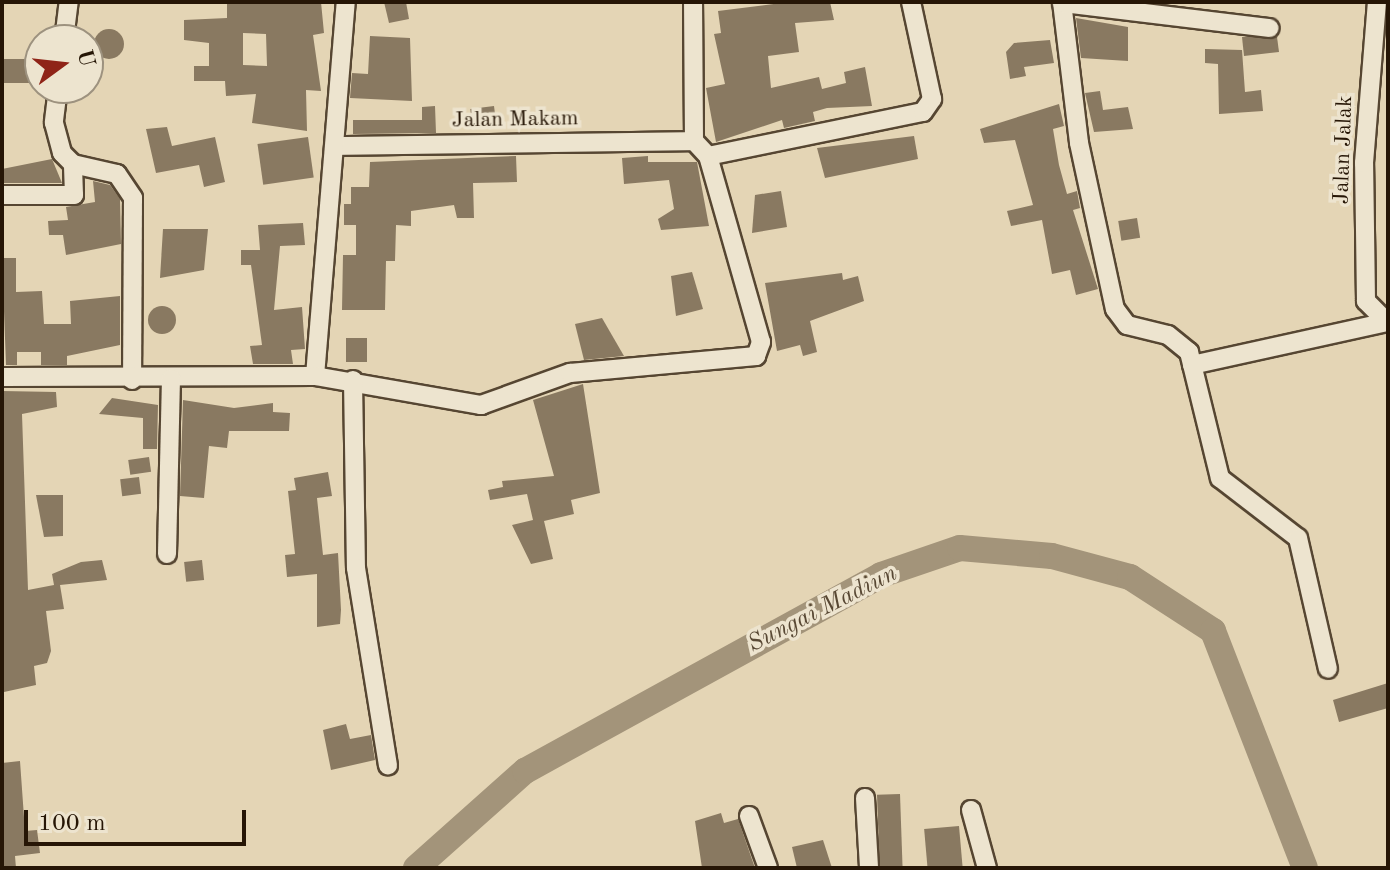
<!DOCTYPE html>
<html>
<head>
<meta charset="utf-8">
<style>
  body { margin:0 }
  #map { position:relative; width:1390px; height:870px; overflow:hidden; background:#e4d5b5; font-family:"Old Standard TT",serif }
  div>[style] { position:absolute }
  .river>* { height:26px; margin:-13px; padding:0 13px; transform-origin:13px; border-radius:13px; background:#a3947a }
  .building>* { inset:0; background:#897961; transform-origin:0 0 }
  .round { border-radius:50% }
  .roads { filter:drop-shadow(2px 0 #564632) drop-shadow(-2px 0 #564632) drop-shadow(0 2px #564632) drop-shadow(0 -2px #564632) }
  .minor>* { height:18px; margin:-9px; padding:0 9px; transform-origin:9px; border-radius:9px; background:#ede4cf }
  span { translate:-50% -50%; white-space:nowrap; text-align:center; line-height:1.15; -webkit-text-stroke:7px #ede4cf; paint-order:stroke }
  .street-label { font-size:22px; color:#261606 }
  .water-label { font-size:24px; color:#584834; font-style:italic }
  .frame { position:absolute; inset:0; border:4px solid #261606; pointer-events:none }
  .north { position:absolute; left:24px; top:24px; width:80px; height:80px; box-sizing:border-box; background:#ede4cf; border:2px solid #9d927f; border-radius:50%; rotate:75deg; font-size:22px; font-weight:700; line-height:32px; text-align:center; color:#261606 }
  .north::after { content:''; display:block; margin:auto; width:28px; height:36px; background:#8f2418; clip-path:polygon(50% 0,100% 100%,50% 72%,0 100%) }
  .scale { position:absolute; left:24px; top:810px; width:222px; height:36px; box-sizing:border-box; border:4px solid #261606; border-top:0; padding-left:10px; font-size:24px; line-height:28px; white-space:nowrap; color:#261606; -webkit-text-stroke:6px #ede4cf; paint-order:stroke }
</style>
</head>
<body>
<div id="map">
  <div class="river">
    <i style="left:416px;top:868px;width:146px;rotate:-41.7deg"></i>
    <i style="left:525px;top:771px;width:406px;rotate:-28.8deg"></i>
    <i style="left:881px;top:575px;width:83px;rotate:-18.9deg"></i>
    <i style="left:960px;top:548px;width:92px;rotate:5deg"></i>
    <i style="left:1052px;top:556px;width:81px;rotate:15.1deg"></i>
    <i style="left:1130px;top:577px;width:99px;rotate:33deg"></i>
    <i style="left:1213px;top:631px;width:254px;rotate:68.8deg"></i>
  </div>
  <div class="building">
    <i style="clip-path:polygon(evenodd,227px 2px,321px 2px,324px 33px,313px 35px,321px 91px,306px 90px,307px 131px,252px 123px,256px 94px,226px 96px,225px 81px,194px 81px,194px 66px,209px 66px,209px 43px,184px 40px,184px 20px,227px 18px,227px 2px,243px 33px,266px 34px,267px 66px,243px 65px,243px 33px)"></i>
    <i style="clip-path:polygon(384px 2px,406px 2px,409px 19px,389px 23px)"></i>
    <i style="clip-path:polygon(789px 2px,830px 2px,834px 20px,795px 23px,799px 52px,768px 56px,771px 88px,819px 77px,822px 89px,846px 83px,844px 72px,865px 67px,872px 106px,827px 108px,813px 112px,815px 121px,784px 128px,782px 120px,716px 142px,706px 88px,725px 84px,714px 34px,721px 33px,718px 11px)"></i>
    <i style="clip-path:polygon(1076px 18px,1128px 27px,1128px 61px,1081px 58px)"></i>
    <i class="round" style="left:94px;top:29px;width:30px;height:30px"></i>
    <i style="clip-path:polygon(370px 36px,410px 38px,412px 101px,350px 98px,352px 73px,368px 74px)"></i>
    <i style="clip-path:polygon(1242px 37px,1277px 37px,1279px 52px,1244px 56px)"></i>
    <i style="clip-path:polygon(1050px 40px,1054px 63px,1024px 67px,1026px 76px,1010px 79px,1006px 52px,1014px 43px)"></i>
    <i style="clip-path:polygon(1205px 49px,1242px 50px,1245px 92px,1261px 90px,1263px 111px,1219px 114px,1218px 64px,1205px 63px)"></i>
    <i style="left:40px;top:59px;width:24px;height:38px;rotate:90deg"></i>
    <i style="clip-path:polygon(1100px 91px,1103px 110px,1128px 107px,1133px 129px,1094px 132px,1085px 93px)"></i>
    <i style="clip-path:polygon(1059px 104px,1064px 126px,1053px 129px,1059px 165px,1067px 194px,1077px 191px,1080px 208px,1073px 210px,1098px 289px,1076px 295px,1070px 270px,1052px 274px,1042px 220px,1011px 226px,1007px 211px,1033px 205px,1015px 140px,984px 143px,980px 129px)"></i>
    <i style="clip-path:polygon(435px 106px,436px 133px,353px 134px,353px 120px,422px 120px,422px 107px)"></i>
    <i style="left:494px;top:106px;width:17px;height:24px;rotate:83deg"></i>
    <i style="clip-path:polygon(167px 127px,172px 146px,215px 137px,225px 182px,204px 187px,199px 165px,156px 173px,146px 129px)"></i>
    <i style="clip-path:polygon(914px 136px,918px 159px,825px 178px,817px 148px)"></i>
    <i style="left:308px;top:137px;width:41px;height:51px;rotate:82deg"></i>
    <i style="clip-path:polygon(516px 156px,517px 182px,473px 183px,474px 218px,457px 218px,454px 205px,411px 211px,411px 226px,396px 225px,395px 261px,386px 261px,385px 310px,342px 310px,343px 255px,356px 255px,356px 225px,344px 225px,344px 204px,351px 204px,351px 187px,369px 187px,370px 162px)"></i>
    <i style="clip-path:polygon(648px 156px,648px 162px,697px 162px,709px 226px,661px 230px,658px 219px,674px 209px,669px 180px,624px 184px,622px 158px)"></i>
    <i style="clip-path:polygon(52px 159px,62px 183px,2px 183px,2px 169px)"></i>
    <i style="clip-path:polygon(93px 181px,110px 185px,120px 199px,121px 244px,66px 255px,63px 235px,49px 235px,48px 221px,68px 220px,66px 207px,95px 202px)"></i>
    <i style="clip-path:polygon(781px 191px,787px 227px,752px 233px,755px 195px)"></i>
    <i style="left:1137px;top:218px;width:20px;height:19px;rotate:81deg"></i>
    <i style="clip-path:polygon(303px 223px,305px 245px,280px 246px,274px 310px,302px 307px,305px 349px,291px 350px,293px 364px,253px 364px,250px 346px,262px 345px,251px 265px,241px 265px,241px 250px,260px 250px,258px 225px)"></i>
    <i style="clip-path:polygon(163px 229px,208px 229px,204px 270px,160px 278px)"></i>
    <i style="clip-path:polygon(2px 258px,16px 258px,16px 292px,42px 291px,44px 324px,71px 324px,70px 301px,120px 296px,120px 345px,67px 356px,67px 365px,41px 365px,41px 352px,17px 352px,17px 365px,6px 365px)"></i>
    <i style="clip-path:polygon(692px 272px,703px 309px,676px 316px,671px 276px)"></i>
    <i style="clip-path:polygon(842px 273px,843px 280px,858px 276px,864px 301px,810px 321px,817px 352px,803px 356px,800px 345px,777px 351px,765px 283px)"></i>
    <i class="round" style="left:148px;top:306px;width:28px;height:28px"></i>
    <i style="clip-path:polygon(602px 318px,624px 356px,584px 360px,575px 324px)"></i>
    <i style="left:346px;top:338px;width:21px;height:24px"></i>
    <i style="clip-path:polygon(583px 384px,600px 493px,571px 500px,574px 514px,544px 521px,553px 559px,531px 564px,512px 525px,533px 520px,527px 494px,490px 500px,488px 490px,503px 487px,502px 481px,554px 476px,533px 400px)"></i>
    <i style="clip-path:polygon(2px 391px,56px 392px,57px 407px,22px 414px,28px 590px,54px 585px,52px 574px,81px 562px,102px 560px,107px 580px,60px 585px,64px 609px,46px 611px,51px 651px,47px 663px,34px 666px,36px 685px,4px 692px)"></i>
    <i style="clip-path:polygon(112px 398px,158px 405px,157px 449px,143px 449px,143px 418px,99px 414px)"></i>
    <i style="clip-path:polygon(183px 400px,234px 408px,273px 403px,273px 412px,290px 413px,289px 431px,229px 431px,227px 448px,209px 446px,204px 498px,180px 496px)"></i>
    <i style="left:149px;top:457px;width:15px;height:21px;rotate:82deg"></i>
    <i style="clip-path:polygon(328px 472px,332px 496px,317px 498px,323px 555px,338px 553px,341px 610px,340px 624px,317px 627px,317px 574px,287px 577px,285px 555px,295px 554px,288px 491px,296px 490px,294px 478px)"></i>
    <i style="left:139px;top:477px;width:17px;height:19px;rotate:83deg"></i>
    <i style="clip-path:polygon(36px 495px,63px 495px,63px 536px,44px 537px)"></i>
    <i style="left:202px;top:560px;width:20px;height:18px;rotate:84deg"></i>
    <i style="clip-path:polygon(1388px 683px,1388px 708px,1339px 722px,1333px 700px)"></i>
    <i style="clip-path:polygon(346px 724px,350px 739px,371px 735px,375px 760px,331px 770px,323px 730px)"></i>
    <i style="clip-path:polygon(20px 761px,25px 831px,37px 830px,40px 853px,15px 856px,16px 868px,2px 868px,2px 763px)"></i>
    <i style="left:900px;top:794px;width:74px;height:23px;rotate:88deg"></i>
    <i style="clip-path:polygon(721px 813px,724px 823px,738px 819px,755px 868px,702px 868px,695px 821px)"></i>
    <i style="left:959px;top:826px;width:42px;height:35px;rotate:85deg"></i>
    <i style="clip-path:polygon(823px 840px,832px 868px,797px 868px,792px 847px)"></i>
  </div>
  <div class="roads">
    <div class="minor">
      <i style="left:1062px;top:2px;width:142px;rotate:83.1deg"></i>
      <i style="left:1079px;top:143px;width:170px;rotate:77.8deg"></i>
      <i style="left:1115px;top:309px;width:20px;rotate:53deg"></i>
      <i style="left:1127px;top:325px;width:42px;rotate:13.7deg"></i>
      <i style="left:1168px;top:335px;width:27px;rotate:39deg"></i>
      <i style="left:1189px;top:352px;width:130px;rotate:76.2deg"></i>
      <i style="left:1220px;top:478px;width:98px;rotate:37.6deg"></i>
      <i style="left:1298px;top:538px;width:134px;rotate:77.1deg"></i>
      <i style="left:1062px;top:3px;width:209px;rotate:6.9deg"></i>
      <i style="left:64px;top:40px;width:38px;rotate:-83deg"></i>
      <i style="left:58px;top:88px;width:35px;rotate:97deg"></i>
      <i style="left:54px;top:123px;width:31px;rotate:75deg"></i>
      <i style="left:62px;top:153px;width:16px;rotate:45deg"></i>
      <i style="left:73px;top:164px;width:45px;rotate:12.8deg"></i>
      <i style="left:117px;top:174px;width:29px;rotate:56deg"></i>
      <i style="left:133px;top:198px;width:182px;rotate:90.3deg"></i>
      <i style="left:337px;top:146px;width:357px;rotate:-0.8deg"></i>
      <i style="left:708px;top:156px;width:219px;rotate:-11.6deg"></i>
      <i style="left:923px;top:112px;width:16px;rotate:-55deg"></i>
      <i style="left:932px;top:99px;width:99px;rotate:-102.2deg"></i>
      <i style="left:2px;top:195px;width:72px"></i>
      <i style="left:74px;top:195px;width:31px;rotate:-92deg"></i>
      <i style="left:1192px;top:365px;width:200px;rotate:-12.4deg"></i>
      <i style="left:1387px;top:322px;width:30px;rotate:-135deg"></i>
      <i style="left:1366px;top:301px;width:138px;rotate:-90.8deg"></i>
      <i style="left:1364px;top:163px;width:162px;rotate:-85.4deg"></i>
      <i style="left:315px;top:376px;width:375px;rotate:-85.3deg"></i>
      <i style="left:2px;top:377px;width:313px;rotate:-0.2deg"></i>
      <i style="left:315px;top:376px;width:169px;rotate:9.9deg"></i>
      <i style="left:481px;top:405px;width:95px;rotate:-19.8deg"></i>
      <i style="left:570px;top:373px;width:187px;rotate:-5.2deg"></i>
      <i style="left:756px;top:356px;width:15px;rotate:-70deg"></i>
      <i style="left:761px;top:342px;width:193px;rotate:-105.9deg"></i>
      <i style="left:708px;top:156px;width:21px;rotate:-133deg"></i>
      <i style="left:694px;top:141px;width:139px;rotate:-90.4deg"></i>
      <i style="left:353px;top:380px;width:188px;rotate:89.1deg"></i>
      <i style="left:356px;top:568px;width:200px;rotate:80.8deg"></i>
      <i style="left:167px;top:554px;width:175px;rotate:-88.7deg"></i>
      <i style="left:865px;top:798px;width:70px;rotate:86.7deg"></i>
      <i style="left:971px;top:810px;width:60px;rotate:74.6deg"></i>
      <i style="left:749px;top:816px;width:55px;rotate:69.9deg"></i>
    </div>
  </div>
  <div class="street-label">
    <span style="left:515px;top:120px;rotate:-1deg">Jalan Makam</span>
    <span style="left:1344px;top:150px;rotate:-88deg">Jalan Jalak</span>
  </div>
  <div class="water-label">
    <span style="left:823px;top:610px;rotate:-27deg">Sungai Madiun</span>
  </div>
  <div class="frame"></div>
  <div class="north">U</div>
  <div class="scale">100 m</div>
</div>
</body>
</html>
